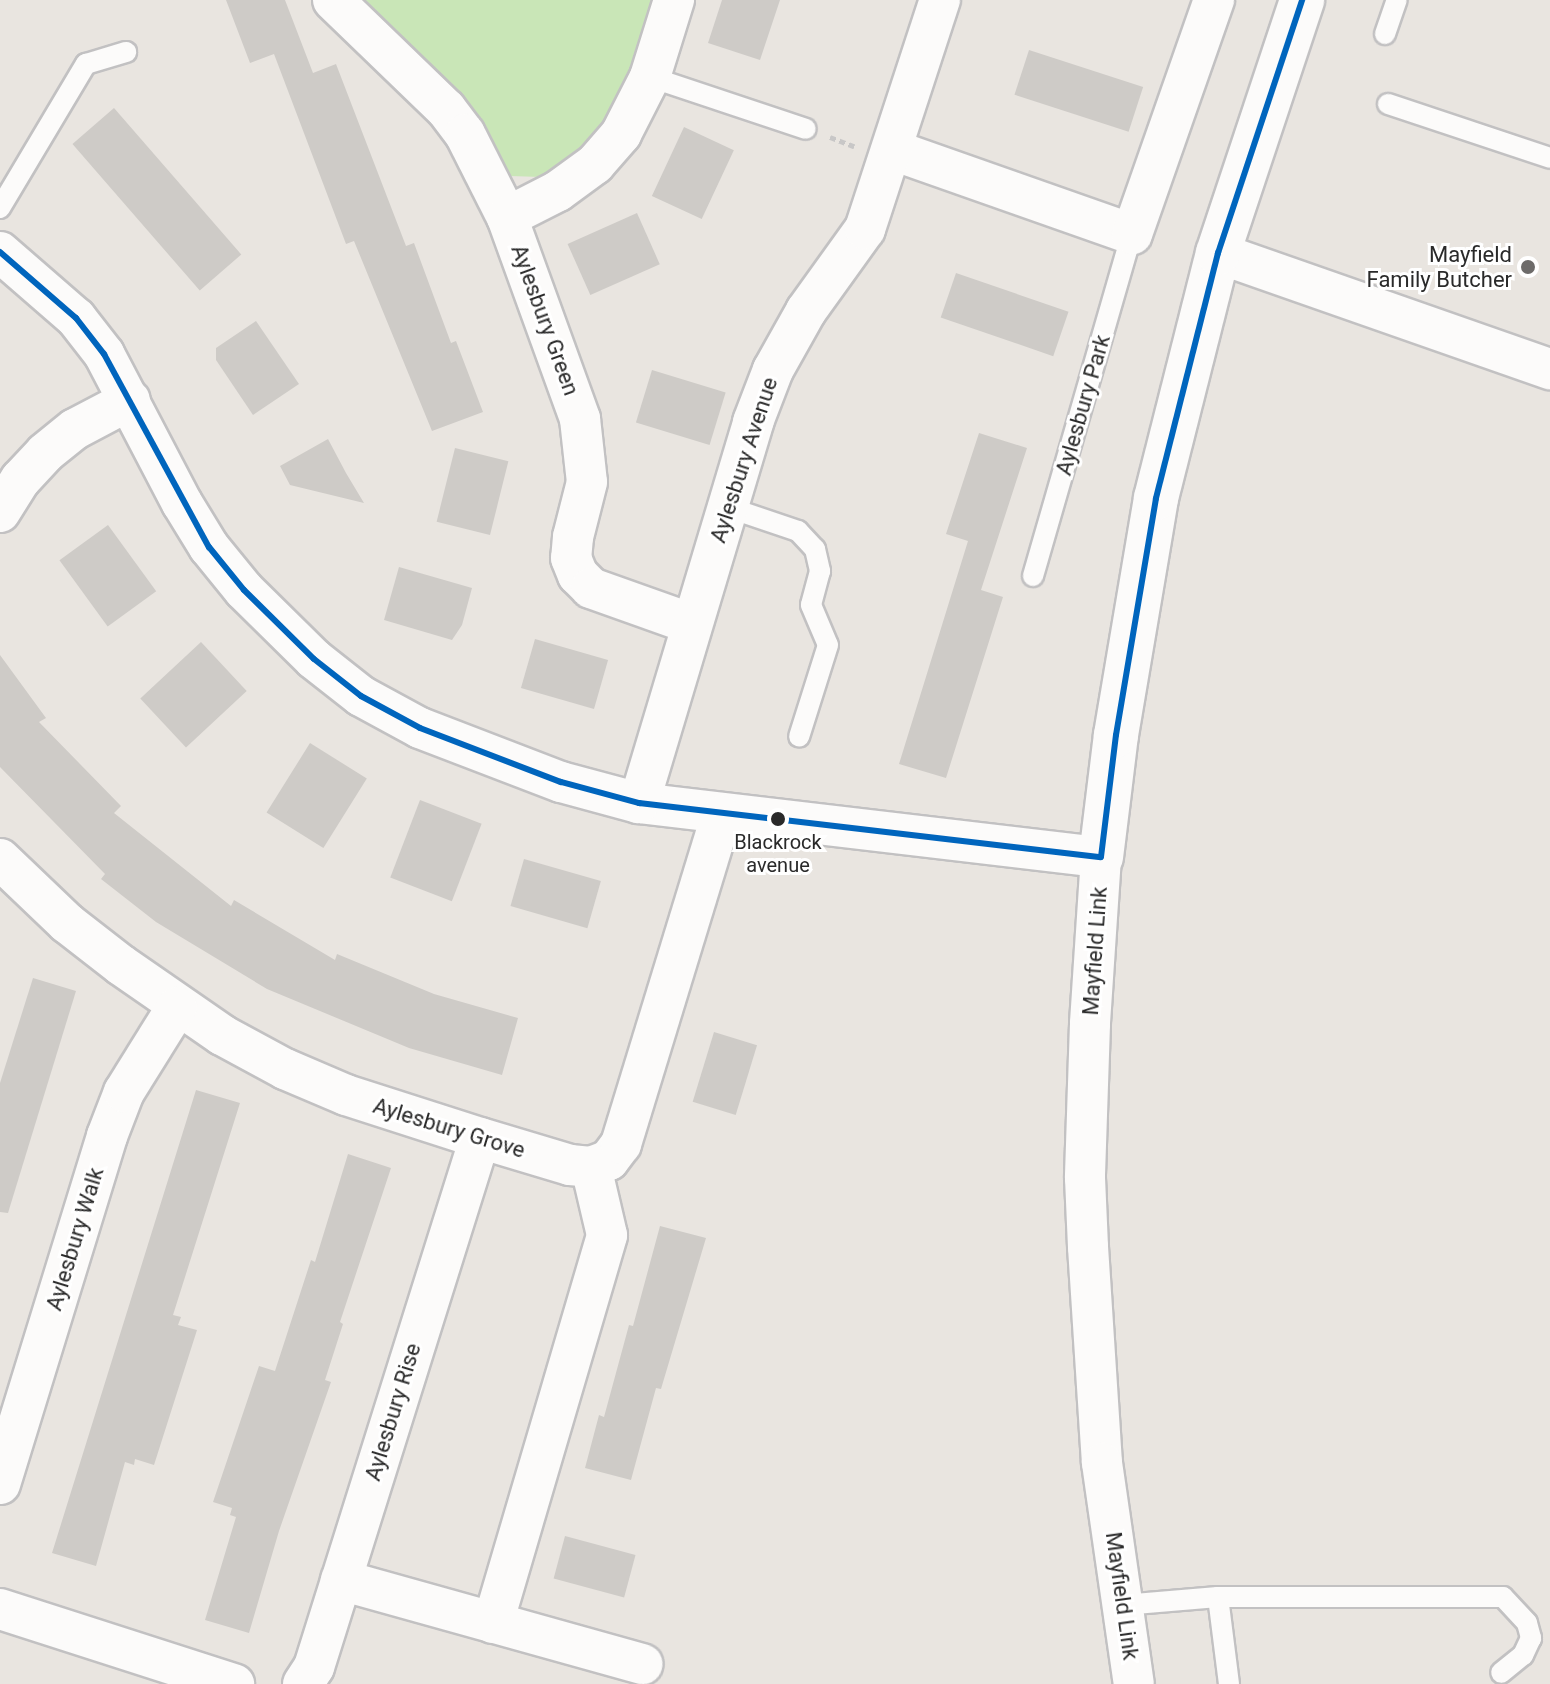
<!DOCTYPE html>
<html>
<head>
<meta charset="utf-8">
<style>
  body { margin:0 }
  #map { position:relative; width:1550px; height:1684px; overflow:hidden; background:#e9e5e0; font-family:Roboto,sans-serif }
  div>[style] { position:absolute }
  .green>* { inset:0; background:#c9e6b7 }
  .building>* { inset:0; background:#cecbc7; transform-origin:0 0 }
  .path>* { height:5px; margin-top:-2.5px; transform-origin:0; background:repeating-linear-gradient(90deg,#c8c7c7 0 6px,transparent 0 10px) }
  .roads { filter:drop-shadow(2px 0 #c2c1c2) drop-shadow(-2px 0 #c2c1c2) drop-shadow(0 2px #c2c1c2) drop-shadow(0 -2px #c2c1c2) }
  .lane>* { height:20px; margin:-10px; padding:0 10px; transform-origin:10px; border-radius:10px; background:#fcfbfa }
  .street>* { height:40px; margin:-20px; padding:0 20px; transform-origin:20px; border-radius:20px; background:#fcfbfa }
  .secondary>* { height:44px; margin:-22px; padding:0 22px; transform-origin:22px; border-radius:22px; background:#fcfbfa }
  .bus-1>* { height:6px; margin:-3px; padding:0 3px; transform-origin:3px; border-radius:3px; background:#0065bd }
  .dots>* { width:22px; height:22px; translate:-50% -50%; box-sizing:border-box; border:4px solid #fff; border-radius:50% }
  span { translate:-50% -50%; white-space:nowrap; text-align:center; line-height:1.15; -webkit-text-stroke:6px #fff; paint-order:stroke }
  .bus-label { font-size:20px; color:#2a2a2a }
  .poi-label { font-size:22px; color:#2a2a2a }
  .right { translate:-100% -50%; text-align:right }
  .street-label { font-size:22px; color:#2a2a2a }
</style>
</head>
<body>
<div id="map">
  <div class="green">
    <i style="clip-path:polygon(360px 0,652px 0,621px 101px,597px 134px,542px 177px,509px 176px,492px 147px)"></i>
  </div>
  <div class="building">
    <i style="clip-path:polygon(226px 0,285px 0,313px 73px,336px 64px,406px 246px,414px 243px,451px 343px,456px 341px,483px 412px,432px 431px,354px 241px,346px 244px,274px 54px,250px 63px)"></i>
    <i style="clip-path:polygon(722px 0,780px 0,760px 60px,708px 43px)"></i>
    <i style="left:1029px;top:50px;width:120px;height:47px;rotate:18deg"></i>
    <i style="left:114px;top:108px;width:194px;height:55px;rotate:49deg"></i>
    <i style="left:684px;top:127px;width:55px;height:76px;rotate:25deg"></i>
    <i style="left:637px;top:213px;width:56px;height:76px;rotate:66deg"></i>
    <i style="left:956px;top:273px;width:119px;height:47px;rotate:19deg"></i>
    <i style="clip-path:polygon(256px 321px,299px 384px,253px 415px,216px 360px,216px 348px)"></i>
    <i style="left:652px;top:370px;width:77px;height:55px;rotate:17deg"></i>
    <i style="clip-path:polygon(979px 433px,1027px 448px,981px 590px,1003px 597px,946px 778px,899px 764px,968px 541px,946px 534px)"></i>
    <i style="clip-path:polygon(328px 439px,346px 473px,364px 503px,290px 485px,280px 466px)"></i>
    <i style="left:455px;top:448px;width:55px;height:76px;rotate:14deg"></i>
    <i style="left:108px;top:525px;width:82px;height:60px;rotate:54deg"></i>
    <i style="clip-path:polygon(399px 567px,472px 588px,462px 625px,452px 640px,384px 620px)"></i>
    <i style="left:535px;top:639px;width:76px;height:51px;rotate:16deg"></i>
    <i style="left:201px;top:642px;width:67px;height:83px;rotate:47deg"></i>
    <i style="clip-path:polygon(0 655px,46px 718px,39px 722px,121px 806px,114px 813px,231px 906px,234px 900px,335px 960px,337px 954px,434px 994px,518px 1018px,502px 1075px,409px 1048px,267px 989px,156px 922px,101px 879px,105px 874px,0 767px)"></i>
    <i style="left:310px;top:743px;width:67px;height:82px;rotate:32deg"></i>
    <i style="left:420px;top:800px;width:66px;height:83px;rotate:21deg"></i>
    <i style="left:524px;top:859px;width:80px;height:49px;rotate:16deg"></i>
    <i style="clip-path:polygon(33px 978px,76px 991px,8px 1213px,0 1212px,0 1083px)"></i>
    <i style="left:714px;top:1032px;width:45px;height:73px;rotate:17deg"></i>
    <i style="clip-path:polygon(196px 1090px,240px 1103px,173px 1315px,181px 1317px,178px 1325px,197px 1330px,154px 1465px,135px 1459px,134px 1465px,125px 1462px,96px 1566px,52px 1553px)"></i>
    <i style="clip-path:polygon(348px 1154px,391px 1168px,340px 1322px,343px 1324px,325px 1380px,331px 1382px,279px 1531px,249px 1633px,205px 1620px,236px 1517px,230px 1515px,232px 1508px,213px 1502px,259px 1366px,275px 1371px,311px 1260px,315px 1262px)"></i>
    <i style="clip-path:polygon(660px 1226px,706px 1238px,661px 1389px,656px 1388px,631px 1480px,585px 1468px,599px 1415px,604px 1417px,629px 1325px,633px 1326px)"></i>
    <i style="left:565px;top:1536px;width:73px;height:44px;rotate:15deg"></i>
  </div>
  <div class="path">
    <i style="left:830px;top:137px;width:26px;rotate:21deg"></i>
  </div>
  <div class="roads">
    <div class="lane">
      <i style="left:1385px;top:34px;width:36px;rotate:-71deg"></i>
      <i style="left:650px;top:77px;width:164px;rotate:18.4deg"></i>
      <i style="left:1388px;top:104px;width:171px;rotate:18.4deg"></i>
      <i style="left:0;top:208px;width:168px;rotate:-59.2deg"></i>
      <i style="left:86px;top:64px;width:42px;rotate:-16.7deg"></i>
      <i style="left:727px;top:507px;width:75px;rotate:18.7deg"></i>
      <i style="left:798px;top:531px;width:25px;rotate:47deg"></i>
      <i style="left:815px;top:549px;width:23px;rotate:77deg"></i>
      <i style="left:820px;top:571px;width:35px;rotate:105deg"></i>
      <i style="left:811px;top:605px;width:43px;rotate:67deg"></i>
      <i style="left:828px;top:645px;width:96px;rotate:107.5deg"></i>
      <i style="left:1033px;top:576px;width:356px;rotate:-73.9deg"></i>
      <i style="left:1218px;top:1597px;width:88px;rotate:82.8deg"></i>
      <i style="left:1123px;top:1605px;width:95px;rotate:-4.8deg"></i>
      <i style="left:1218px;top:1597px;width:285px"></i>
      <i style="left:1503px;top:1597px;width:35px;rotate:47deg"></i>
      <i style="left:1527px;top:1623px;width:16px;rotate:75deg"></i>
      <i style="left:1531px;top:1638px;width:19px;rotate:115deg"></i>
      <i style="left:1523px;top:1655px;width:28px;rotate:141deg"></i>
    </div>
    <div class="street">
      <i style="left:333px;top:0;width:157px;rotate:44deg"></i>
      <i style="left:446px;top:109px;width:31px;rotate:53deg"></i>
      <i style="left:465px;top:134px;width:93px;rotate:63.2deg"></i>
      <i style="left:507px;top:217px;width:215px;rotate:70.1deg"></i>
      <i style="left:580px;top:419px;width:63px;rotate:83.7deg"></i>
      <i style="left:587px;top:482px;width:57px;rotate:104.3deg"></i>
      <i style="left:573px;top:537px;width:21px;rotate:95deg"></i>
      <i style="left:571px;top:558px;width:18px;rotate:68deg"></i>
      <i style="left:578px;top:575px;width:18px;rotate:45deg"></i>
      <i style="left:591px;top:588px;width:107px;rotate:19.6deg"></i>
      <i style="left:893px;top:150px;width:253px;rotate:19.4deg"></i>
      <i style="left:1132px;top:234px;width:248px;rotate:-70.7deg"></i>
      <i style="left:507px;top:217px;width:57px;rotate:-27deg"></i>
      <i style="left:558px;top:191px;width:46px;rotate:-36.1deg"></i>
      <i style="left:595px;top:164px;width:40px;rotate:-49deg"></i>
      <i style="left:621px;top:134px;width:64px;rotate:-63deg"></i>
      <i style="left:650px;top:77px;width:81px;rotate:-72.7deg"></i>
      <i style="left:0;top:252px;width:101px;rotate:41deg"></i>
      <i style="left:76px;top:318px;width:46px;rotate:52.1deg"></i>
      <i style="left:104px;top:354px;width:168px;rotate:62.4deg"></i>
      <i style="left:182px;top:503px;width:52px;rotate:58.5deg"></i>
      <i style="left:209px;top:547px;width:55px;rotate:50.9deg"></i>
      <i style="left:244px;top:590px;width:98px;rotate:44.6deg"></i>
      <i style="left:314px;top:659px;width:60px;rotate:38.2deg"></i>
      <i style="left:361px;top:696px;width:67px;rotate:28.5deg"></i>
      <i style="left:420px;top:728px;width:151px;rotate:21deg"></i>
      <i style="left:561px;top:782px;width:81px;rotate:15.1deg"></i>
      <i style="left:639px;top:803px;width:465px;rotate:6.7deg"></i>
      <i style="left:1101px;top:857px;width:167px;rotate:93.8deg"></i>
      <i style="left:1090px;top:1024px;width:154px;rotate:91.9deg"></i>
      <i style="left:1085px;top:1178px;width:69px;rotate:87.5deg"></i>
      <i style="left:1088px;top:1247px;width:216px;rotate:86.3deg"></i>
      <i style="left:1102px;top:1463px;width:223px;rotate:81.8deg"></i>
      <i style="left:1218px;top:253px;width:352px;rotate:19.3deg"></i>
      <i style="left:0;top:512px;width:39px;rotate:-58deg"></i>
      <i style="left:21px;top:479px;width:35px;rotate:-47deg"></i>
      <i style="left:45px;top:453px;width:38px;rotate:-39deg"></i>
      <i style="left:75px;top:429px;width:62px;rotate:-27.8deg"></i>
      <i style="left:639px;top:803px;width:398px;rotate:-73.3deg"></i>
      <i style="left:753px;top:422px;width:56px;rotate:-69deg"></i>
      <i style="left:773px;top:370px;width:68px;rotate:-60.8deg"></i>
      <i style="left:806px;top:311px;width:101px;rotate:-54.3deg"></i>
      <i style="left:865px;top:229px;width:241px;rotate:-71.9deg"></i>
      <i style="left:0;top:859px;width:93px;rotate:43.7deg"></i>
      <i style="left:67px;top:923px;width:68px;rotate:37.9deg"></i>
      <i style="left:121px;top:965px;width:123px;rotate:34.7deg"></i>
      <i style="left:222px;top:1035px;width:72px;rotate:28.4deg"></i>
      <i style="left:285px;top:1069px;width:66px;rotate:23.1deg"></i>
      <i style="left:346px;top:1095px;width:141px;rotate:17.8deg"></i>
      <i style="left:480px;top:1138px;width:94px;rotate:16.7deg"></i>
      <i style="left:570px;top:1165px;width:21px;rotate:5deg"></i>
      <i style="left:591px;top:1167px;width:19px;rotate:-21deg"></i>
      <i style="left:609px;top:1160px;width:20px;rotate:-53deg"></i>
      <i style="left:621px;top:1144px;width:343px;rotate:-73deg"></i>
      <i style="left:0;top:1484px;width:364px;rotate:-72.9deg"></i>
      <i style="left:107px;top:1136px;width:47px;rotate:-68.9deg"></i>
      <i style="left:124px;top:1092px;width:100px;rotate:-58.1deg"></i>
      <i style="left:341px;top:1580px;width:313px;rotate:15.6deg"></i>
      <i style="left:0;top:1609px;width:246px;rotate:17.8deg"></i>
      <i style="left:493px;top:1623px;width:404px;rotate:-73.6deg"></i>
      <i style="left:607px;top:1235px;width:70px;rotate:-103.2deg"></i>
      <i style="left:303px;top:1684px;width:20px;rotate:-57deg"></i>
      <i style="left:314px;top:1667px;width:554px;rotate:-72.58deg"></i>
    </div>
    <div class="secondary">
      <i style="left:1101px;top:857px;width:123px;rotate:-83deg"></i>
      <i style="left:1116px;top:735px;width:240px;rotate:-80.4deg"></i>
      <i style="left:1156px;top:498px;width:253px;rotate:-75.8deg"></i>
      <i style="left:1218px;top:253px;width:267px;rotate:-71.6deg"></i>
    </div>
  </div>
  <div class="bus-1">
    <i style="left:0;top:252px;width:101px;rotate:41deg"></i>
    <i style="left:76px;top:318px;width:46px;rotate:52.1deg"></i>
    <i style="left:104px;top:354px;width:220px;rotate:61.5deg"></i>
    <i style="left:209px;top:547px;width:55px;rotate:50.9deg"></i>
    <i style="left:244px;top:590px;width:98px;rotate:44.6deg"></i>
    <i style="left:314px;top:659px;width:60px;rotate:38.2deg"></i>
    <i style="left:361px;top:696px;width:67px;rotate:28.5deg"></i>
    <i style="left:420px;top:728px;width:151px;rotate:21deg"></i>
    <i style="left:561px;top:782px;width:81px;rotate:15.1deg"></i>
    <i style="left:639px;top:803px;width:465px;rotate:6.7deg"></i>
    <i style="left:1101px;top:857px;width:123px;rotate:-83deg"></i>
    <i style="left:1116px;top:735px;width:240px;rotate:-80.4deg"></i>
    <i style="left:1156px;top:498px;width:253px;rotate:-75.8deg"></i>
    <i style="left:1218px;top:253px;width:267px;rotate:-71.6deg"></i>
  </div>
  <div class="dots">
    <i style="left:1528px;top:267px;background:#6d6b6a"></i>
    <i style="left:778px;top:819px;background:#2a2a2a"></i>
  </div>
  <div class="bus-label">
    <span style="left:778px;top:854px">Blackrock<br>avenue</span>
  </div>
  <div class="poi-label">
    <span class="right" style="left:1512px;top:267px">Mayfield<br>Family Butcher</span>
  </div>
  <div class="street-label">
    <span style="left:545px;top:320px;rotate:70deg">Aylesbury Green</span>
    <span style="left:1083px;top:405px;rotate:-74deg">Aylesbury Park</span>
    <span style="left:744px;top:460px;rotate:-72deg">Aylesbury Avenue</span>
    <span style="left:1095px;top:951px;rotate:-86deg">Mayfield Link</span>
    <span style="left:449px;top:1128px;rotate:17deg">Aylesbury Grove</span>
    <span style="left:75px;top:1239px;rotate:-73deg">Aylesbury Walk</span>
    <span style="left:393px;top:1412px;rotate:-73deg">Aylesbury Rise</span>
    <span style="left:1122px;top:1596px;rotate:82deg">Mayfield Link</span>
  </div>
</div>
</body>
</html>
